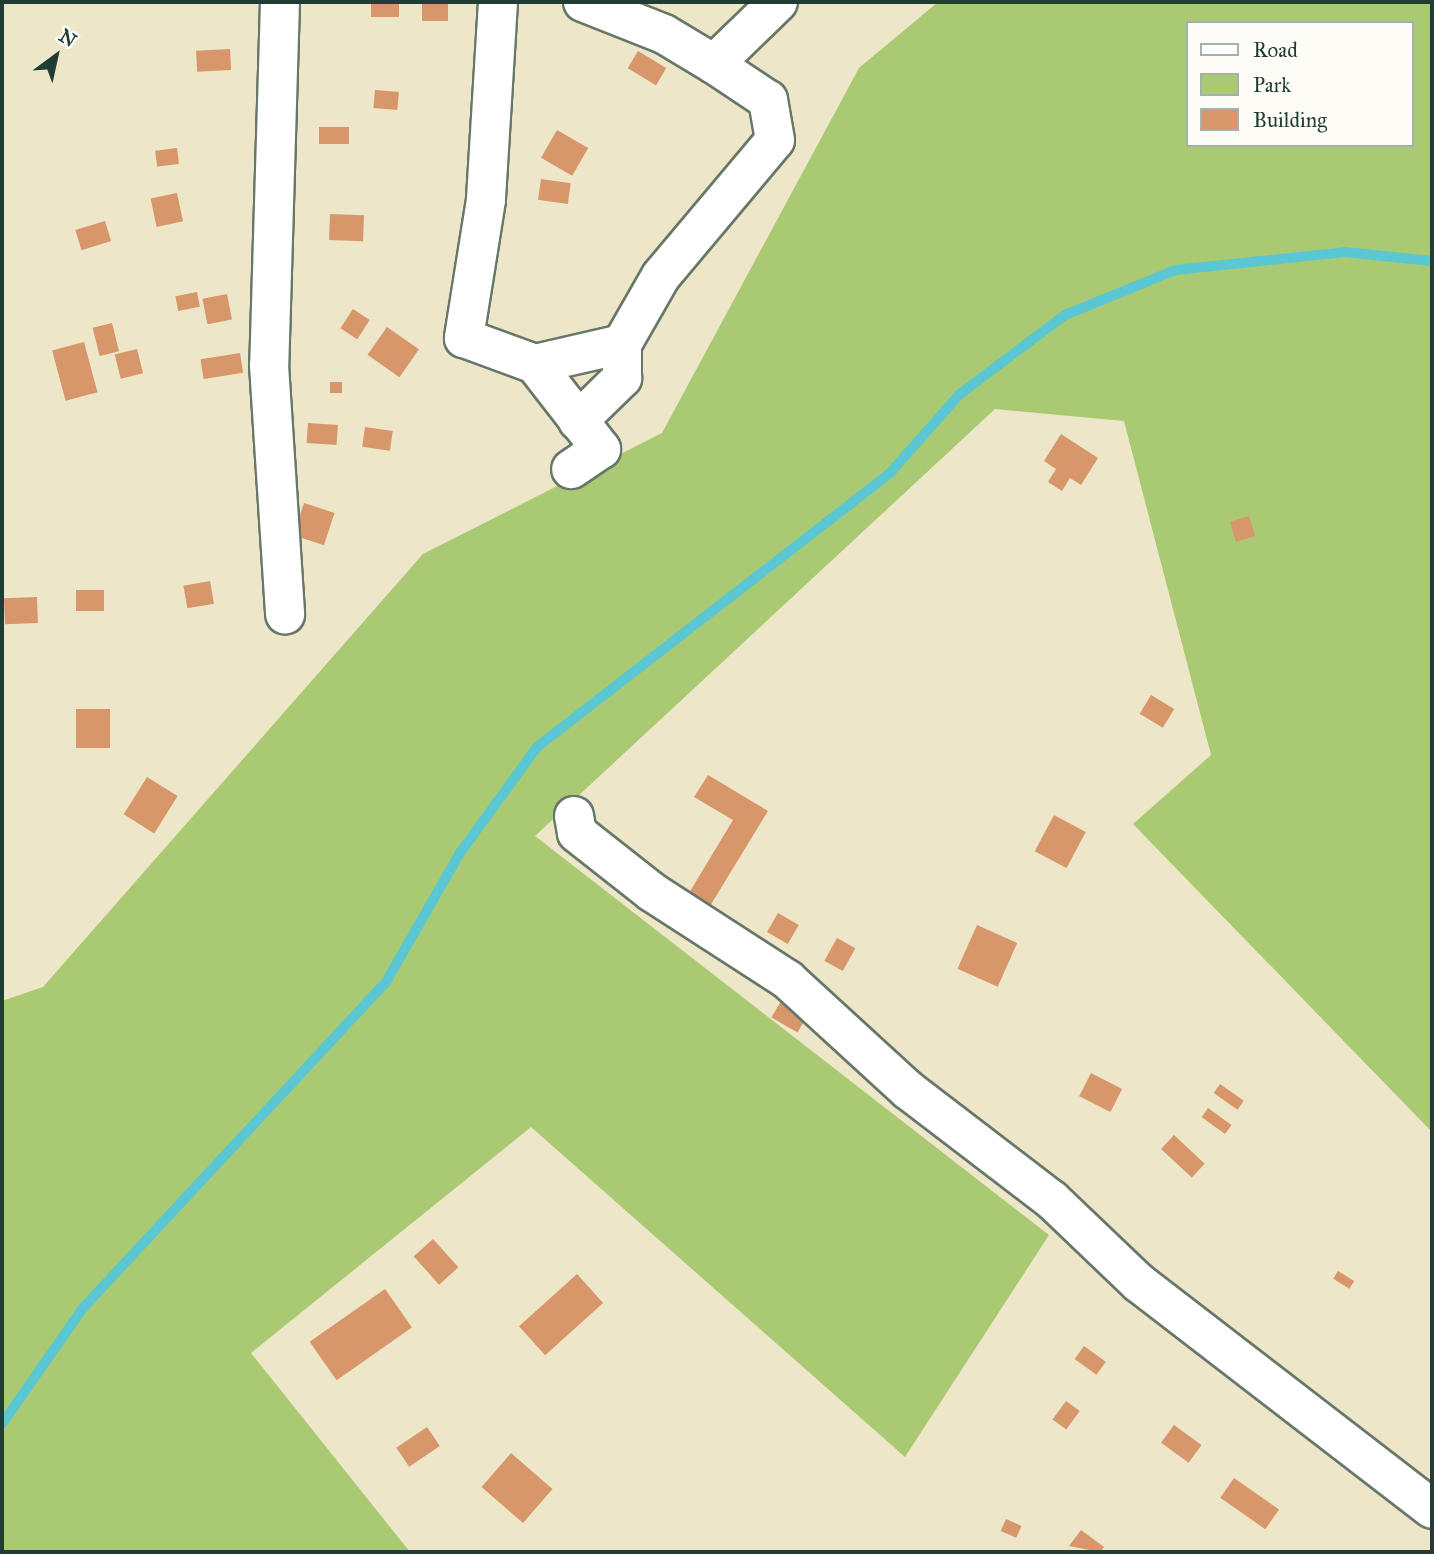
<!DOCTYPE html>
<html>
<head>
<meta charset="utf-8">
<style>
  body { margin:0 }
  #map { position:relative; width:1434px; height:1554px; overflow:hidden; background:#ede6c9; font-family:"IM FELL Great Primer",serif }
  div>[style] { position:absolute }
  .green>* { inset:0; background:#a9ca72 }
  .stream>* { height:10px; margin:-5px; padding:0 5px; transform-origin:5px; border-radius:5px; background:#5bc7d3 }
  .building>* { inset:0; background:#d7976a; transform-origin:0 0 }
  .roads { filter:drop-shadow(2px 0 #677868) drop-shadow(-2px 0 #677868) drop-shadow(0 2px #677868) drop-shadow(0 -2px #677868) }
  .minor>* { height:38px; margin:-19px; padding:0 19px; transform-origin:19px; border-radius:19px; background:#fff }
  span { translate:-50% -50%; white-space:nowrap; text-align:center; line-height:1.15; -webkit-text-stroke:5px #fdfcf7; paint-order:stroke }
  .frame { position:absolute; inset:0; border:4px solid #1f3d34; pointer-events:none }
  .legend { position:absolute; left:1186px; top:21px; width:228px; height:126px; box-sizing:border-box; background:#fdfcf7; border:2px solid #a4b0a9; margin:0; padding:9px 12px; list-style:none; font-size:21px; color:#1f3d34 }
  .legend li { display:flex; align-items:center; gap:14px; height:35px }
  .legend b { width:35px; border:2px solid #a4b0a9 }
  .north { position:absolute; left:21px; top:21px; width:70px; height:70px; -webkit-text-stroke:5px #fdfcf7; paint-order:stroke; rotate:33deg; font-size:19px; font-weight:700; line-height:28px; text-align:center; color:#1f3d34 }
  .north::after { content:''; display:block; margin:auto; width:24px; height:32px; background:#1f3d34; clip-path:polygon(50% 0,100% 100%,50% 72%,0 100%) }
</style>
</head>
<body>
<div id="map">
  <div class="green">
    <i style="clip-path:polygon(evenodd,938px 2px,1432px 2px,1432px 1132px,1133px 824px,1211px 755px,1124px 421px,995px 409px,535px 836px,1049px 1235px,905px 1457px,531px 1127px,251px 1353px,410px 1552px,2px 1552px,2px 1001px,43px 987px,423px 554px,662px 433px,859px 68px,938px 2px,1187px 23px,1411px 23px,1411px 145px,1187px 145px,1187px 23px)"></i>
  </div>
  <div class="stream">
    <i style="left:2px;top:1424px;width:141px;rotate:-55.1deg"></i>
    <i style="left:83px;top:1308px;width:445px;rotate:-47.1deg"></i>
    <i style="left:386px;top:982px;width:149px;rotate:-60.2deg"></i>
    <i style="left:460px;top:853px;width:131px;rotate:-54deg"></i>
    <i style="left:537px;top:747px;width:447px;rotate:-37.8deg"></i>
    <i style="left:890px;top:473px;width:106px;rotate:-48.5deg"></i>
    <i style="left:960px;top:394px;width:131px;rotate:-37deg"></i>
    <i style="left:1065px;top:315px;width:119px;rotate:-22.2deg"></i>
    <i style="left:1175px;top:270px;width:171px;rotate:-6deg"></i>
    <i style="left:1345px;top:252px;width:87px;rotate:5.9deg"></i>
  </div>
  <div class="building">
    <i style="left:371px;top:2px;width:28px;height:15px"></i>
    <i style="left:422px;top:2px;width:26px;height:19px"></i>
    <i style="left:230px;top:49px;width:21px;height:34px;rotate:87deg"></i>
    <i style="left:638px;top:51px;width:33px;height:20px;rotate:31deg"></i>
    <i style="left:375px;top:90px;width:24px;height:18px;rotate:5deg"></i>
    <i style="left:319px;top:127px;width:30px;height:17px"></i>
    <i style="left:557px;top:130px;width:36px;height:32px;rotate:30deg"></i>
    <i style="left:177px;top:148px;width:16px;height:22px;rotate:83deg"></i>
    <i style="left:541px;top:179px;width:30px;height:21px;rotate:8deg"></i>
    <i style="left:177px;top:193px;width:29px;height:27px;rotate:78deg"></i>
    <i style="left:330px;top:214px;width:34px;height:26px;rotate:2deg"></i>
    <i style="left:105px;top:221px;width:21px;height:31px;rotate:73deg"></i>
    <i style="left:197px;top:292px;width:15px;height:22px;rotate:79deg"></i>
    <i style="left:227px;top:294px;width:26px;height:25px;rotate:79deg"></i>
    <i style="left:353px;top:309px;width:20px;height:23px;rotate:33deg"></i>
    <i style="left:112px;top:323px;width:29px;height:20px;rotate:76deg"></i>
    <i style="left:387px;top:327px;width:39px;height:34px;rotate:35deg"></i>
    <i style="left:84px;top:342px;width:52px;height:33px;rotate:75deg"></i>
    <i style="left:137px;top:349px;width:25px;height:23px;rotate:76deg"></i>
    <i style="left:240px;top:353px;width:20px;height:40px;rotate:81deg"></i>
    <i style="left:330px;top:382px;width:12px;height:11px"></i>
    <i style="left:308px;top:423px;width:30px;height:20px;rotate:4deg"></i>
    <i style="left:365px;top:427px;width:28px;height:20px;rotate:8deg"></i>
    <i style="clip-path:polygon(1061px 434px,1098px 458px,1081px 485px,1070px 478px,1062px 491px,1048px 482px,1056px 469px,1044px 461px)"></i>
    <i style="left:304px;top:503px;width:32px;height:34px;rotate:18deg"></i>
    <i style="left:1249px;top:516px;width:21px;height:20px;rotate:73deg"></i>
    <i style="left:210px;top:581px;width:23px;height:27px;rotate:80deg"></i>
    <i style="left:104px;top:590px;width:21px;height:28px;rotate:90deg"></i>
    <i style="left:37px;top:597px;width:26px;height:33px;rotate:88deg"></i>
    <i style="left:1151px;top:695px;width:27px;height:22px;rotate:31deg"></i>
    <i style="left:76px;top:709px;width:34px;height:39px"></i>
    <i style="clip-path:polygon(708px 775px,768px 811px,710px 906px,689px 893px,733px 820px,694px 797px)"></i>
    <i style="left:147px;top:777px;width:36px;height:44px;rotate:32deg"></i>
    <i style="left:1054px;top:815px;width:36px;height:41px;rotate:28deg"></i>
    <i style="left:778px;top:913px;width:24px;height:22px;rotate:30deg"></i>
    <i style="left:977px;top:925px;width:44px;height:48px;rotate:24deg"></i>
    <i style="left:837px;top:938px;width:21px;height:26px;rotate:29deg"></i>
    <i style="left:781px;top:1001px;width:30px;height:19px;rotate:30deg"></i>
    <i style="left:1091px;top:1073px;width:35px;height:26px;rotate:27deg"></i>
    <i style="left:1220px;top:1084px;width:29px;height:11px;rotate:35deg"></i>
    <i style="left:1208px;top:1108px;width:29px;height:11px;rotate:36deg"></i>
    <i style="left:1174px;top:1135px;width:42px;height:19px;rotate:43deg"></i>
    <i style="left:433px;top:1239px;width:38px;height:26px;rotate:48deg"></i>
    <i style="left:1338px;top:1271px;width:19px;height:9px;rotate:32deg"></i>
    <i style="left:577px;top:1274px;width:39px;height:78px;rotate:48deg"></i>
    <i style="left:385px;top:1289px;width:47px;height:92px;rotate:55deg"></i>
    <i style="left:1084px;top:1346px;width:27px;height:16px;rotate:36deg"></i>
    <i style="left:1066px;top:1401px;width:17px;height:23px;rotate:36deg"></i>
    <i style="left:1174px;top:1425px;width:34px;height:22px;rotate:36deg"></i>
    <i style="left:427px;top:1427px;width:23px;height:37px;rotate:56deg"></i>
    <i style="left:511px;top:1453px;width:55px;height:45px;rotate:41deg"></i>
    <i style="left:1234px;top:1478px;width:55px;height:24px;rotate:35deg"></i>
    <i style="left:1006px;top:1519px;width:17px;height:13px;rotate:24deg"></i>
    <i style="clip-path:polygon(1081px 1530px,1104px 1547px,1100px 1552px,1069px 1546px)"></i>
  </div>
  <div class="roads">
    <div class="minor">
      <i style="left:280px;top:2px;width:363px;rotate:91.7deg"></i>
      <i style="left:269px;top:365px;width:250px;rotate:86.3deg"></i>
      <i style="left:498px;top:2px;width:198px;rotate:93.5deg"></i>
      <i style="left:486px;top:200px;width:140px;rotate:99.1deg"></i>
      <i style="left:464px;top:338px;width:76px;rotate:20.1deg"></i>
      <i style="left:535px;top:364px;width:108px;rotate:52.2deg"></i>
      <i style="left:601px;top:449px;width:36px;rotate:146deg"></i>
      <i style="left:583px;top:2px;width:87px;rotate:21.6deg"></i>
      <i style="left:664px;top:34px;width:58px;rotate:31deg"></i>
      <i style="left:714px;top:64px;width:89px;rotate:-44.1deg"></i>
      <i style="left:535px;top:364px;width:89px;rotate:-12.9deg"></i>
      <i style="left:622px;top:344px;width:78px;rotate:-60.2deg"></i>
      <i style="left:661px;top:276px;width:177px;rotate:-50deg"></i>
      <i style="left:775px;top:140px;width:41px;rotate:-99.9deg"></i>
      <i style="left:768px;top:100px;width:65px;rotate:-146.3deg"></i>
      <i style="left:578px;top:421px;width:62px;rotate:-44.3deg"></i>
      <i style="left:622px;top:378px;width:34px;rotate:-90deg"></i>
      <i style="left:574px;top:816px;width:17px;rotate:80deg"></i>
      <i style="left:577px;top:833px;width:95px;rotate:38.2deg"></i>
      <i style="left:652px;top:892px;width:162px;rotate:32.9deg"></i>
      <i style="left:788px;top:980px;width:163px;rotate:42.5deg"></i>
      <i style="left:908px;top:1090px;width:181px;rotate:37.4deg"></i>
      <i style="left:1052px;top:1200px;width:120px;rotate:43.7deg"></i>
      <i style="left:1139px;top:1283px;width:370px;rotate:37.6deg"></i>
    </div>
  </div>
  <div class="frame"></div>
  <ul class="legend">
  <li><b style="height:9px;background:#fff"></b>Road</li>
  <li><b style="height:19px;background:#a9ca72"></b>Park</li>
  <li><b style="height:19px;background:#d7976a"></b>Building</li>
  </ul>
  <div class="north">N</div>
</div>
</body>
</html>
